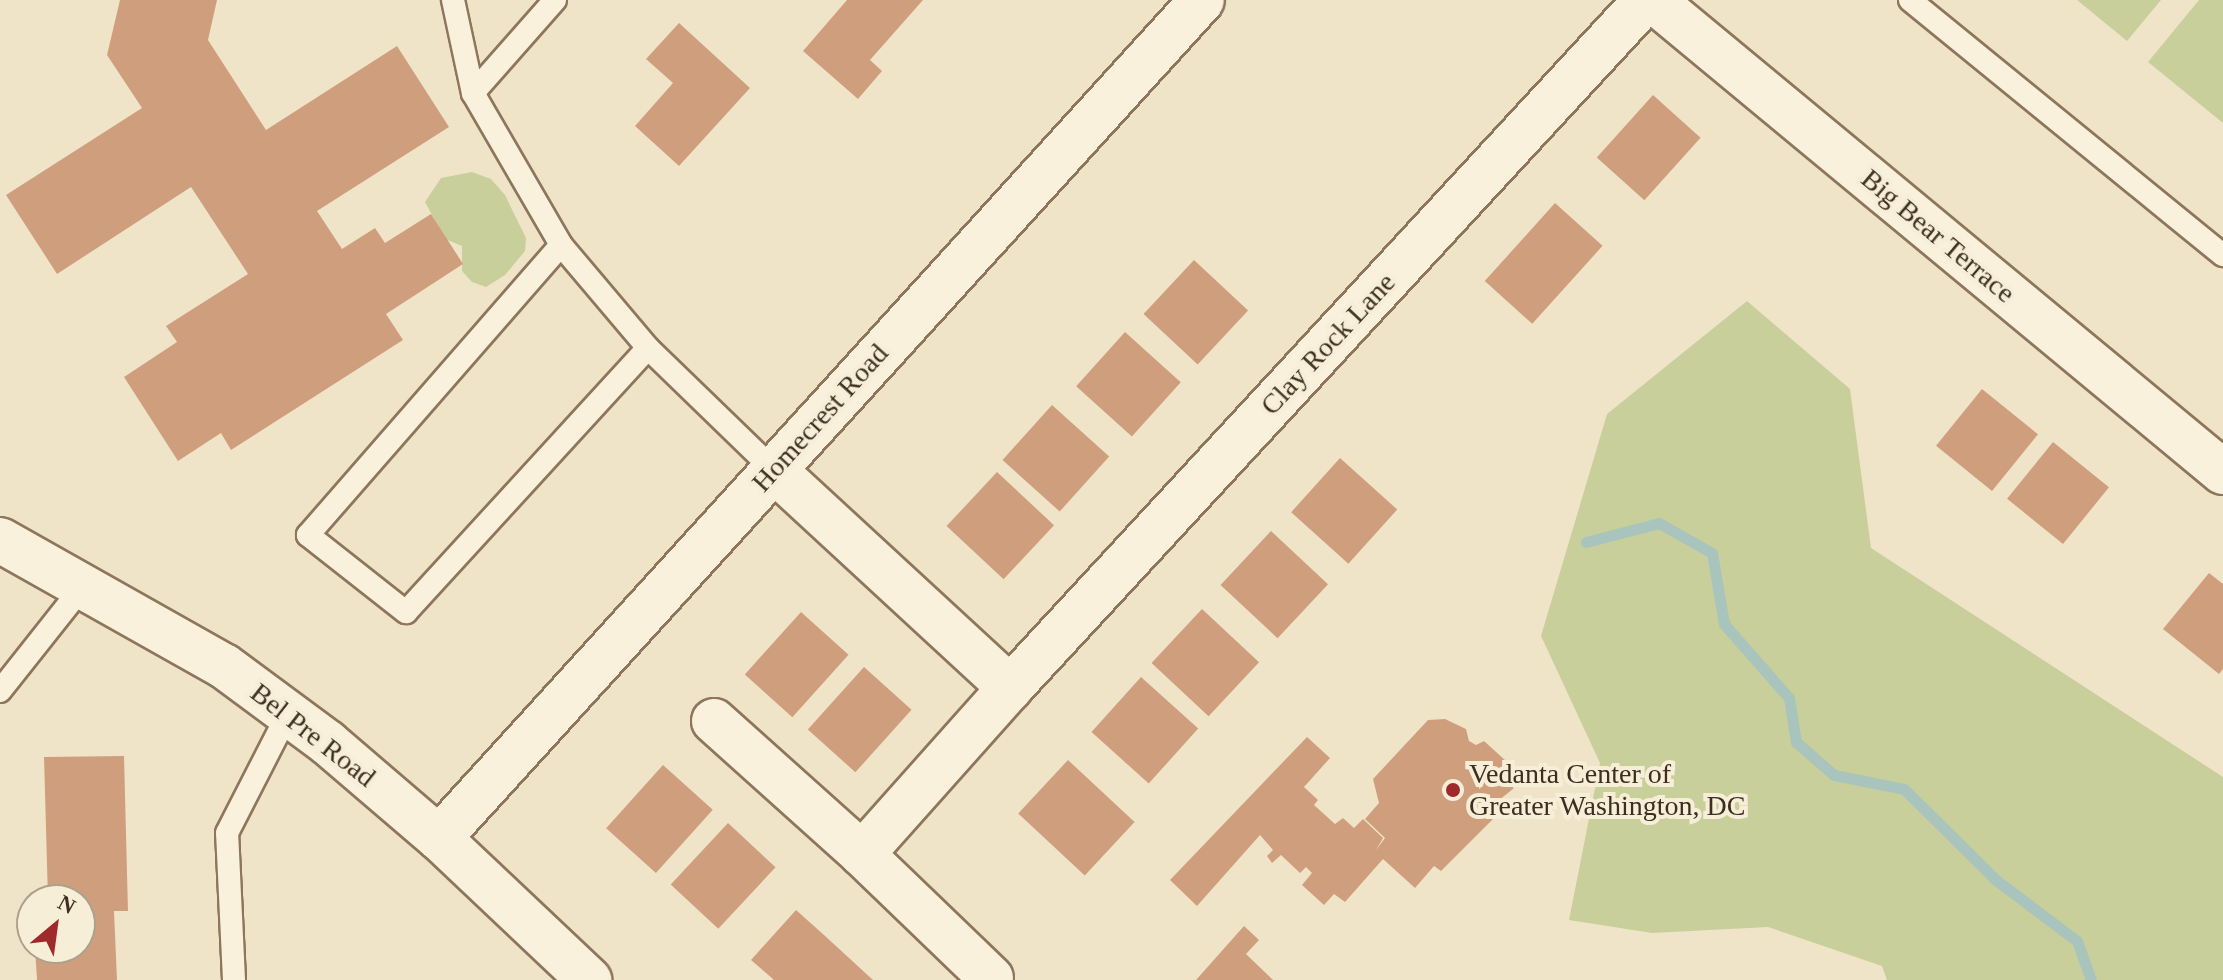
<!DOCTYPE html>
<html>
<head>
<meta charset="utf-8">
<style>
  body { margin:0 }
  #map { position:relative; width:2223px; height:980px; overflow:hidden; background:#f0e4c8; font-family:Georgia,serif }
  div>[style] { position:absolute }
  .green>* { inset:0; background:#c9cf9b }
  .stream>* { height:11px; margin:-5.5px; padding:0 5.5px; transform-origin:5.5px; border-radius:5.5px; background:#a9c4bc }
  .building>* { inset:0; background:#cf9f7d; transform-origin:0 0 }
  .roads { filter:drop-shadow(2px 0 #8d765c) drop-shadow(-2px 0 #8d765c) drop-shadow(0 2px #8d765c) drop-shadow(0 -2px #8d765c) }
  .lane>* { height:22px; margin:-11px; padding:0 11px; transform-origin:11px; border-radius:11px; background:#faf1dc }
  .street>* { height:44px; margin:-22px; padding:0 22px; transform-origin:22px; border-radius:22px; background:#faf1dc }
  .secondary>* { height:44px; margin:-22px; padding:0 22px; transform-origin:22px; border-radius:22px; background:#faf1dc }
  .dots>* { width:22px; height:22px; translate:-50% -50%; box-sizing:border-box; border:4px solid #f7eed8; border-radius:50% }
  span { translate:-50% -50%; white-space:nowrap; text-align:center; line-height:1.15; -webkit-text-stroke:8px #f7eed8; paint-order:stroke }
  .street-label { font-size:28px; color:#3d2e20 }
  .poi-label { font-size:28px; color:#3d2e20 }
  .left { translate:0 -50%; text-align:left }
  .north { position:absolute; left:16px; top:884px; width:80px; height:80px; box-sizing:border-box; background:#f7eed8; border:2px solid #ada18e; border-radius:50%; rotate:29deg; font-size:22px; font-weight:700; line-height:32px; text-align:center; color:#3d2e20 }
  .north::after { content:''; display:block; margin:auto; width:28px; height:36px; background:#9e2a2b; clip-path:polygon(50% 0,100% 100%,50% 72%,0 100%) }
</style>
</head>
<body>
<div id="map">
  <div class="green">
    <i style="clip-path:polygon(2077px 0,2161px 0,2127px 41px)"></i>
    <i style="clip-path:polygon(2199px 0,2223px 0,2223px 123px,2148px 62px)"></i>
    <i style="clip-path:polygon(472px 172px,491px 179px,505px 195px,526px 238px,525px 251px,505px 275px,486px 287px,472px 282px,462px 271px,462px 246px,445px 239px,425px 202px,441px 178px)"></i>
    <i style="clip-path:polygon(1747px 301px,1850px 389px,1871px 548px,2223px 777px,2223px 980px,1887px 980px,1882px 966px,1768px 927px,1652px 933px,1569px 920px,1600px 763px,1541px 636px,1607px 414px)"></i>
  </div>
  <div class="stream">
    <i style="left:1586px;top:542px;width:75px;rotate:-14.6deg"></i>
    <i style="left:1659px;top:523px;width:61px;rotate:29.5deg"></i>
    <i style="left:1712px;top:553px;width:72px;rotate:80.4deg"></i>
    <i style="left:1724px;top:624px;width:98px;rotate:48.7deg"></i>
    <i style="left:1789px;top:698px;width:45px;rotate:81deg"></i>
    <i style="left:1796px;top:742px;width:50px;rotate:41deg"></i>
    <i style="left:1834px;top:775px;width:71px;rotate:11.3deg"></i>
    <i style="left:1904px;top:789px;width:129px;rotate:44.7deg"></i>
    <i style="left:1996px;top:880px;width:101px;rotate:37deg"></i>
    <i style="left:2077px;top:941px;width:41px;rotate:70.3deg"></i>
  </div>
  <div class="building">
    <i style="clip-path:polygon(120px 0,217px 0,208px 40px,266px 130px,397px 46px,449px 127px,317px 211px,342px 249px,375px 228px,385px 243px,431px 214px,463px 264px,386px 314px,403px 340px,231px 450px,221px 433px,178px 461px,124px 377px,177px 342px,166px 326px,248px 274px,191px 187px,57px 274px,6px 195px,142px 108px,107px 55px)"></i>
    <i style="clip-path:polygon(847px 0,923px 0,870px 60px,882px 71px,858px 99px,803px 51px)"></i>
    <i style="clip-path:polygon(679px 23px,750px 88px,679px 166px,635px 126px,673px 83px,646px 59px)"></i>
    <i style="left:1653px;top:95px;width:64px;height:84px;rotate:42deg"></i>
    <i style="left:1555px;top:203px;width:64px;height:105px;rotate:42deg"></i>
    <i style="left:1194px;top:260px;width:74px;height:74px;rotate:43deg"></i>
    <i style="left:1125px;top:332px;width:75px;height:73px;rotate:42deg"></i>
    <i style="left:1982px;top:389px;width:72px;height:73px;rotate:39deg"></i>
    <i style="left:1052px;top:405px;width:77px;height:74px;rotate:42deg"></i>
    <i style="left:2053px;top:442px;width:72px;height:73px;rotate:39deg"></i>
    <i style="left:1340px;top:458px;width:77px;height:73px;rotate:42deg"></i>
    <i style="left:997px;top:472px;width:78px;height:74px;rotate:43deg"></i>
    <i style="left:1271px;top:531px;width:78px;height:74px;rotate:43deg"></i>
    <i style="clip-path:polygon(2209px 573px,2223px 584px,2223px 669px,2219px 674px,2163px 629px)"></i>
    <i style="left:1202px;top:609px;width:78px;height:74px;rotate:43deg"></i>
    <i style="left:801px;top:612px;width:64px;height:84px;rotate:42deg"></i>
    <i style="left:864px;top:667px;width:64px;height:84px;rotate:42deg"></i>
    <i style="left:1141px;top:677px;width:77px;height:74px;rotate:42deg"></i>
    <i style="clip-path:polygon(1445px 719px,1466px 729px,1469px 741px,1476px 745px,1484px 741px,1517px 771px,1513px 789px,1489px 808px,1495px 817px,1441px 871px,1434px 866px,1415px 888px,1383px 859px,1345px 902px,1334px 894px,1324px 905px,1302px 885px,1312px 873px,1306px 867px,1300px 873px,1281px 855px,1272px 863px,1267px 856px,1273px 850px,1260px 835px,1197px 906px,1170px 880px,1307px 737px,1330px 758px,1304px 787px,1318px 800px,1314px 805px,1335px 824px,1343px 818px,1354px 828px,1363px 819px,1383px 838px,1376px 850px,1385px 838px,1365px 819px,1379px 803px,1373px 779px,1428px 720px)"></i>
    <i style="clip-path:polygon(124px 756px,128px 911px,114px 911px,117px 980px,37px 980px,35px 948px,80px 948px,80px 900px,48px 900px,44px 757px)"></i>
    <i style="left:1068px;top:760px;width:91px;height:73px;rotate:43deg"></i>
    <i style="left:663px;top:765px;width:67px;height:85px;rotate:42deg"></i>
    <i style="left:728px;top:823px;width:65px;height:84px;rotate:43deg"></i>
    <i style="clip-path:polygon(796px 910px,824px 935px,873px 980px,774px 980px,751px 960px)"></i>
    <i style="clip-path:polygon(1244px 926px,1259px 940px,1246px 954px,1273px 980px,1196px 980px)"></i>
  </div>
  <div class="roads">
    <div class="lane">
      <i style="left:453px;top:0;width:95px;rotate:77.9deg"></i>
      <i style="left:473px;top:93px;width:176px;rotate:59.9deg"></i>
      <i style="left:561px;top:245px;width:135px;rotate:49.8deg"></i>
      <i style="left:648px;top:348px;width:174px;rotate:44.1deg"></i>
      <i style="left:1910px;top:0;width:404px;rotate:39.2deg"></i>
      <i style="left:473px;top:93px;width:124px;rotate:-48.6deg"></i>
      <i style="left:561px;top:245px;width:385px;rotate:131.1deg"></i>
      <i style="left:308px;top:535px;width:125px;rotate:38.2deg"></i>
      <i style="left:406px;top:612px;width:358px;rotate:-47.5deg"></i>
      <i style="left:0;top:691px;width:135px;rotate:-51.6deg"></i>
      <i style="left:234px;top:980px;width:147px;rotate:-92.7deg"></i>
      <i style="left:227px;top:833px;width:134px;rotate:-62.9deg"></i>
    </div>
    <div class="street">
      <i style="left:1653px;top:0;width:740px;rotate:39.63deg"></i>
      <i style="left:773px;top:469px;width:323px;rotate:42.7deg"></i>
      <i style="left:1010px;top:688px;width:937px;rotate:-47.25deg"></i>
      <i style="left:714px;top:721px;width:199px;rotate:41.9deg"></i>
      <i style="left:862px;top:854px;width:222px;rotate:-48.3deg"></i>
      <i style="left:862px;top:854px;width:179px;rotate:43.9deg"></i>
    </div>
    <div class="secondary">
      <i style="left:0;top:540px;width:257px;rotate:29.4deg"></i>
      <i style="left:224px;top:666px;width:129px;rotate:36.5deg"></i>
      <i style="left:328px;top:743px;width:146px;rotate:40.6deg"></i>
      <i style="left:439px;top:838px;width:207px;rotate:43.4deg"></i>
      <i style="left:439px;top:838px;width:1133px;rotate:-47.68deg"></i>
    </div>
  </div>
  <div class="dots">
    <i style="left:1453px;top:790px;background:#9e2a2b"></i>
  </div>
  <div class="street-label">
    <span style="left:1938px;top:236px;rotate:40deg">Big Bear Terrace</span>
    <span style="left:1328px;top:344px;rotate:-47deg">Clay Rock Lane</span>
    <span style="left:820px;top:418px;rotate:-48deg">Homecrest Road</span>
    <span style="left:313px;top:735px;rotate:38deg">Bel Pre Road</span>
  </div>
  <div class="poi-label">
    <span class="left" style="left:1469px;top:790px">Vedanta Center of<br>Greater Washington, DC</span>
  </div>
  <div class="north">N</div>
</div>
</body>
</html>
